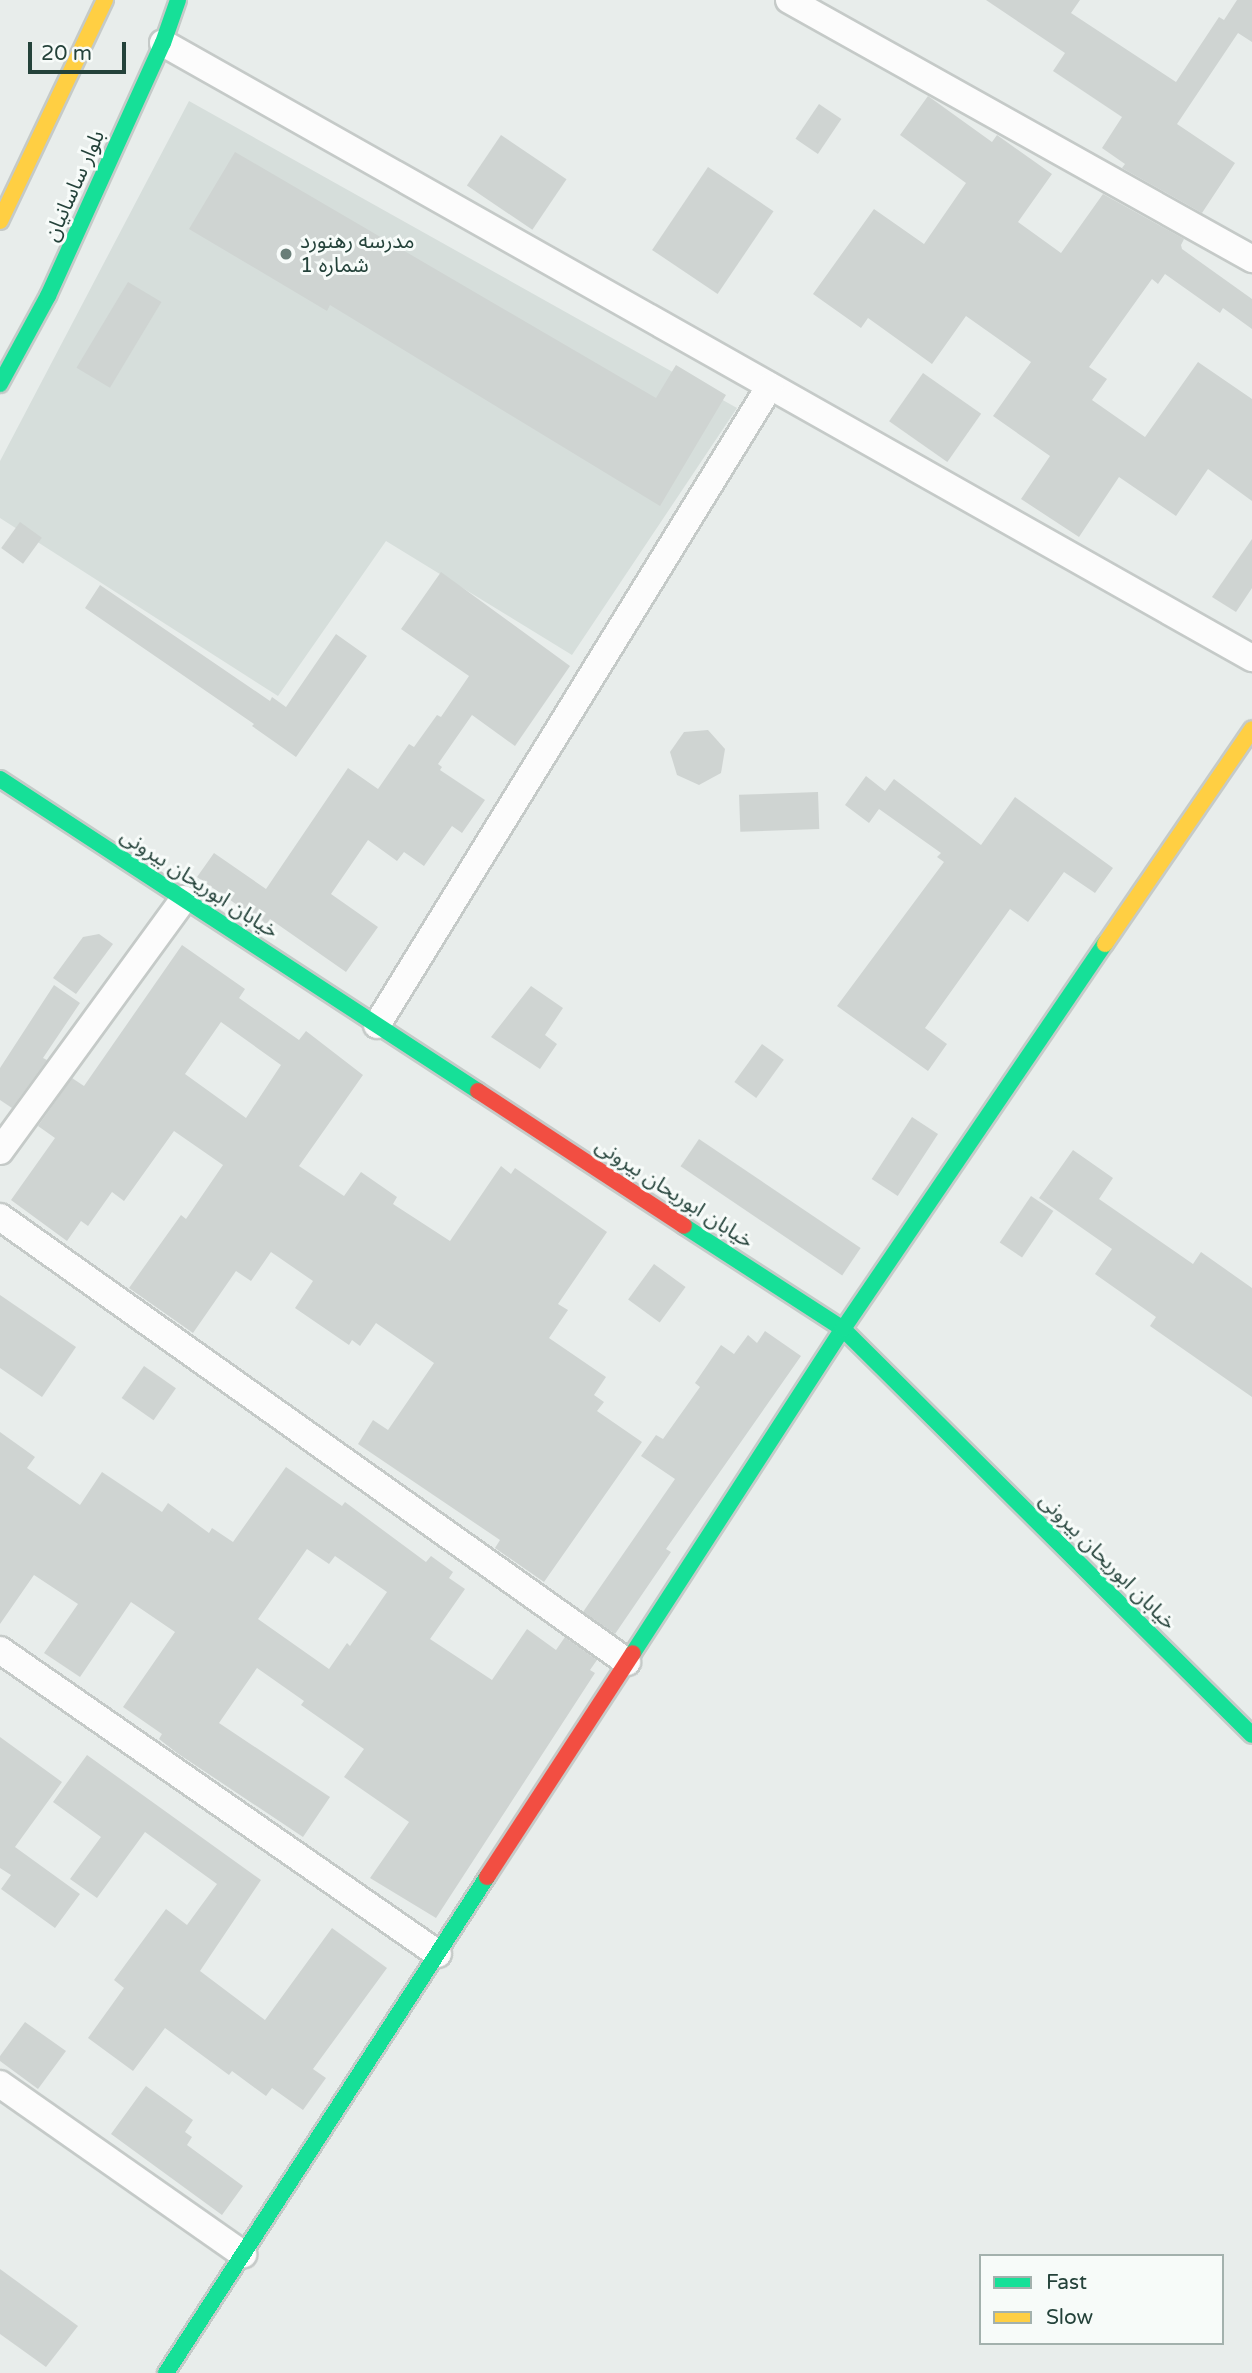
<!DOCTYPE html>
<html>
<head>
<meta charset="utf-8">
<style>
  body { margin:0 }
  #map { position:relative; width:1252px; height:2373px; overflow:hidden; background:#e8edeb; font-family:"Varela Round","Noto Sans Arabic",sans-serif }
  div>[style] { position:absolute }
  .built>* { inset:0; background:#d6dedb }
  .building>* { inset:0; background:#cfd4d2; transform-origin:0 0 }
  .roads { filter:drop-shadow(2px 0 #c5cac8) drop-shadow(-2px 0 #c5cac8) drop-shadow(0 2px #c5cac8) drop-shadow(0 -2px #c5cac8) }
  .street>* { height:26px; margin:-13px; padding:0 13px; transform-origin:13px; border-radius:13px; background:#fcfcfc }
  .fast>* { height:16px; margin:-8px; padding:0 8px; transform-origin:8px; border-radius:8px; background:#16e098 }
  .slow>* { height:16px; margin:-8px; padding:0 8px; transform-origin:8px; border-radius:8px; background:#ffcf43 }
  .jam>* { height:16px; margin:-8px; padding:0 8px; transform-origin:8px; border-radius:8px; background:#f24e42 }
  .dots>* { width:19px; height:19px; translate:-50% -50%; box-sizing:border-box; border:4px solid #f7fbf9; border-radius:50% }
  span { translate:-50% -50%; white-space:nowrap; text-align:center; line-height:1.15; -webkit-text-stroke:6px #f7fbf9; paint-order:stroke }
  .street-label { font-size:21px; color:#24423a }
  .poi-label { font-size:21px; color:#24423a }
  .left { translate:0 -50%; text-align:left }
  .legend { position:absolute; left:979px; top:2254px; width:245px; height:91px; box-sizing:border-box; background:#f7fbf9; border:2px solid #a3b1ad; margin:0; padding:9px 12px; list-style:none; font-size:21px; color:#24423a }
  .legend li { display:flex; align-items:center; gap:14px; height:35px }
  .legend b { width:35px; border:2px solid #a3b1ad }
  .scale { position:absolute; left:28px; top:42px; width:98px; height:32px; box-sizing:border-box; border:4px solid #24423a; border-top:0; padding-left:9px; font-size:21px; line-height:24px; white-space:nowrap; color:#24423a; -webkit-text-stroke:5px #f7fbf9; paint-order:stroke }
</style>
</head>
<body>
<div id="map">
  <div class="built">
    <i style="clip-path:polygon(189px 101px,737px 408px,572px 655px,386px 541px,278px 696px,0 518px,0 461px)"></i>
  </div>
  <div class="building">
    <i style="clip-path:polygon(986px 0,1080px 0,1071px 13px,1176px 82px,1219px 17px,1224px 20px,1237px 0,1252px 0,1252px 42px,1238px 33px,1177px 124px,1235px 163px,1202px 213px,1122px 168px,1125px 164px,1102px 148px,1122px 117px,1053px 71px,1065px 53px)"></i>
    <i style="clip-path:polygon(928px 96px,992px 142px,997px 135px,1052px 174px,1018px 222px,1061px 253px,1103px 194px,1184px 239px,1181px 245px,1182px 249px,1252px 299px,1252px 329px,1223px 308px,1220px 313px,1165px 274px,1158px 284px,1152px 279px,1089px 367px,1107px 379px,1092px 400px,1145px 437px,1198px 362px,1252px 399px,1252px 501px,1208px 469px,1176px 516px,1119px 477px,1079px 537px,1021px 499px,1050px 456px,993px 416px,1031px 362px,966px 316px,932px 364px,868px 318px,861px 328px,813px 294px,874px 209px,924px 244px,966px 183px,900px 135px)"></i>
    <i style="left:819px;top:104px;width:27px;height:42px;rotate:34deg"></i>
    <i style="left:501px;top:135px;width:79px;height:61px;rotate:34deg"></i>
    <i style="clip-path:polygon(235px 152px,656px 398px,676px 365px,726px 395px,660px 506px,330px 305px,327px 311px,189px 229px)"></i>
    <i style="left:708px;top:167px;width:79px;height:100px;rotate:34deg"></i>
    <i style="left:128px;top:282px;width:39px;height:100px;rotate:31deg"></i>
    <i style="left:923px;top:373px;width:71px;height:59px;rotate:35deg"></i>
    <i style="left:20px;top:522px;width:27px;height:32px;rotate:36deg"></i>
    <i style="clip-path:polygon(1252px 539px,1252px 588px,1236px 612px,1212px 597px)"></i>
    <i style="clip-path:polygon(441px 572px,570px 666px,515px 746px,472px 715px,438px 764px,442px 767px,440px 770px,485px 800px,462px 833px,452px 826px,424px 866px,404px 852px,397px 861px,368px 840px,331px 894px,378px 927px,346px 972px,270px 919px,266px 925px,197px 877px,214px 853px,266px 889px,348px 768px,378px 789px,409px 744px,414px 747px,437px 715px,441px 717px,469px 676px,401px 629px)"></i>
    <i style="clip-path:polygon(100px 585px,270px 701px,272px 697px,286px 707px,336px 634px,367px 656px,296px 757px,252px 726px,254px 724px,85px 608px)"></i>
    <i style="clip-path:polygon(708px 730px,725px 749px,721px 773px,699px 785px,677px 775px,670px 752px,684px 732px)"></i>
    <i style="clip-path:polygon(866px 776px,885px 791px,894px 779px,981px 845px,1015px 797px,1113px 868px,1095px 893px,1064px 872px,1028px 922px,1010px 909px,925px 1028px,947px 1044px,928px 1071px,837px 1006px,944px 862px,937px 857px,941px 853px,879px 809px,869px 823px,845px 805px)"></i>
    <i style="left:818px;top:792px;width:37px;height:79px;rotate:88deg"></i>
    <i style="clip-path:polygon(99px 934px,113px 944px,76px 994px,53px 978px,83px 937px)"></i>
    <i style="clip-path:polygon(evenodd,182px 945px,245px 989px,239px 998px,299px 1040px,306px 1031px,363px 1075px,299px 1166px,344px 1196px,361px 1172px,397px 1197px,393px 1204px,450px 1241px,501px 1166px,511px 1174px,515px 1168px,607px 1232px,558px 1304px,568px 1310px,549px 1338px,606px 1377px,594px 1395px,604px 1402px,597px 1411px,642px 1442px,544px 1582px,495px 1548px,500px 1540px,358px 1444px,373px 1420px,388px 1430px,434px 1363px,376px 1323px,360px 1346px,352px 1340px,349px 1345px,295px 1308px,313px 1281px,271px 1252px,251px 1281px,236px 1271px,193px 1333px,129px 1288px,181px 1215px,186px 1219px,223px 1165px,174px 1131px,124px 1201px,112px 1192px,88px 1226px,81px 1221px,67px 1241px,11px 1200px,55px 1138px,38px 1126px,72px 1078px,84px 1086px,182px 945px,221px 1022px,281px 1065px,246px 1118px,185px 1074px,221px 1022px)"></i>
    <i style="clip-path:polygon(54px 985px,80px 1003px,43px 1058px,47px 1060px,12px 1108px,0 1100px,0 1068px)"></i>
    <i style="clip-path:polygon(531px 986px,563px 1008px,545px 1035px,557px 1044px,540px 1069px,491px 1037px)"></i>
    <i style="left:762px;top:1044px;width:27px;height:47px;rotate:36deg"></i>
    <i style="left:912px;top:1117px;width:31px;height:74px;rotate:33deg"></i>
    <i style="left:699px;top:1139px;width:195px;height:33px;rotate:34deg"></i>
    <i style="clip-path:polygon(1073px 1150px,1113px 1178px,1099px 1199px,1193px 1264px,1201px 1252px,1252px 1288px,1252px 1397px,1150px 1326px,1156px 1317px,1095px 1274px,1112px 1249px,1039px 1198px)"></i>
    <i style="left:1031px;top:1196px;width:27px;height:56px;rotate:34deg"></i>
    <i style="left:654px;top:1264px;width:39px;height:44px;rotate:36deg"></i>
    <i style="clip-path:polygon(0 1295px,76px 1347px,42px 1397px,0 1368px)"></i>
    <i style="clip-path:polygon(765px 1331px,801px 1356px,666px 1549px,671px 1552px,615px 1634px,583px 1612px,675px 1479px,641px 1456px,656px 1435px,663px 1439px,700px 1387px,695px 1383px,721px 1345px,734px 1354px,748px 1335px,757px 1343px)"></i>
    <i style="left:144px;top:1366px;width:39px;height:39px;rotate:35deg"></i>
    <i style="clip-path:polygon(evenodd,0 1432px,35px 1457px,27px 1468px,80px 1505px,102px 1472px,162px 1512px,168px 1503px,209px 1533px,212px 1528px,233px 1542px,286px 1467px,342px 1506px,345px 1502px,426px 1562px,431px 1556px,453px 1572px,449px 1578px,465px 1589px,430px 1639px,492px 1680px,527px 1629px,556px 1650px,565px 1637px,597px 1660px,590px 1670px,595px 1673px,436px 1918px,370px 1878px,409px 1822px,344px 1777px,364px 1749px,301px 1705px,304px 1701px,257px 1668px,219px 1723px,330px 1797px,303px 1837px,177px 1753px,159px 1739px,162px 1734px,123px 1707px,175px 1632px,131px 1602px,80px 1677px,44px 1653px,78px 1604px,34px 1575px,0 1624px,0 1432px,307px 1549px,329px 1564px,335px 1556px,387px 1592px,350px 1646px,347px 1643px,329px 1669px,258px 1619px,307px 1549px)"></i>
    <i style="clip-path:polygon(0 1737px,62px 1782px,15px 1847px,80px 1894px,55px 1928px,1px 1889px,11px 1875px,0 1868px)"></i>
    <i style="clip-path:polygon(87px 1755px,261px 1880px,200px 1971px,265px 2020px,332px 1928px,387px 1968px,313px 2069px,326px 2078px,303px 2110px,272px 2088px,266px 2096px,232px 2071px,229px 2075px,165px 2028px,133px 2071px,88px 2038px,124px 1988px,114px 1980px,166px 1909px,187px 1925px,217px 1884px,145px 1832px,97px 1898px,70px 1879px,101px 1837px,53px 1802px)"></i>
    <i style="clip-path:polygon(25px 2022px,66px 2051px,38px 2089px,0 2061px,0 2056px)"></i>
    <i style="clip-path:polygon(146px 2086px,193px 2120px,185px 2132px,192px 2137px,187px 2145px,243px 2186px,222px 2215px,111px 2134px)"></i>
    <i style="clip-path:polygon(0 2269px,78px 2326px,46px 2367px,0 2334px)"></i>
  </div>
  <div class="roads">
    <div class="street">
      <i style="left:789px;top:0;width:531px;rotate:29.22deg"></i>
      <i style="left:163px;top:43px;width:1251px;rotate:29.46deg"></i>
      <i style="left:377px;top:1025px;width:750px;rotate:-58.41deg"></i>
      <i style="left:0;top:1151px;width:312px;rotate:-53.9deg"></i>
      <i style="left:0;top:1217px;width:769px;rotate:35.36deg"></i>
      <i style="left:0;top:1650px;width:533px;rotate:34.76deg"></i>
      <i style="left:0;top:2084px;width:297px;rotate:35deg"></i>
    </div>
    <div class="fast">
      <i style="left:0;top:384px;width:100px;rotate:-61.4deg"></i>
      <i style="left:48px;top:296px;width:278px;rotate:-65.6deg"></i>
      <i style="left:163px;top:43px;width:46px;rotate:-70.8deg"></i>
      <i style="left:0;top:779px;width:571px;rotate:33.13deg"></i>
      <i style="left:684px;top:1226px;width:189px;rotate:32.9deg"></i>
      <i style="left:843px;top:1329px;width:576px;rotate:44.79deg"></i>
      <i style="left:633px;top:1653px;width:386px;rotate:-57.1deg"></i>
      <i style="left:843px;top:1329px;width:466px;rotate:-55.8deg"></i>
      <i style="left:166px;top:2373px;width:591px;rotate:-57.09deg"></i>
    </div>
    <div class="slow">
      <i style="left:0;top:221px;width:245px;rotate:-64.6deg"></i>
      <i style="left:1105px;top:944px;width:260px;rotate:-55.6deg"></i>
    </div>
    <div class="jam">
      <i style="left:478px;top:1091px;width:246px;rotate:33.2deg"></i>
      <i style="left:487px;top:1877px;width:267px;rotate:-56.9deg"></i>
    </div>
  </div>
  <div class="dots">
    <i style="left:286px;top:254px;background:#697e78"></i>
  </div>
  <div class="street-label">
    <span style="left:75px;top:186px;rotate:-66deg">بلوار ساسانیان</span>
    <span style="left:199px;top:884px;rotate:33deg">خیابان ابوریحان بیرونی</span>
    <span style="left:674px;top:1194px;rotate:33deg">خیابان ابوریحان بیرونی</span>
    <span style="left:1107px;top:1562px;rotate:45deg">خیابان ابوریحان بیرونی</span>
  </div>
  <div class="poi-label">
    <span class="left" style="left:300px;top:254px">مدرسه رهنورد<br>شماره 1</span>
  </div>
  <ul class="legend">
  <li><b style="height:9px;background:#16e098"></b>Fast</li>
  <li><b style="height:9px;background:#ffcf43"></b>Slow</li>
  </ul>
  <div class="scale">20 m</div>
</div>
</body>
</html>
